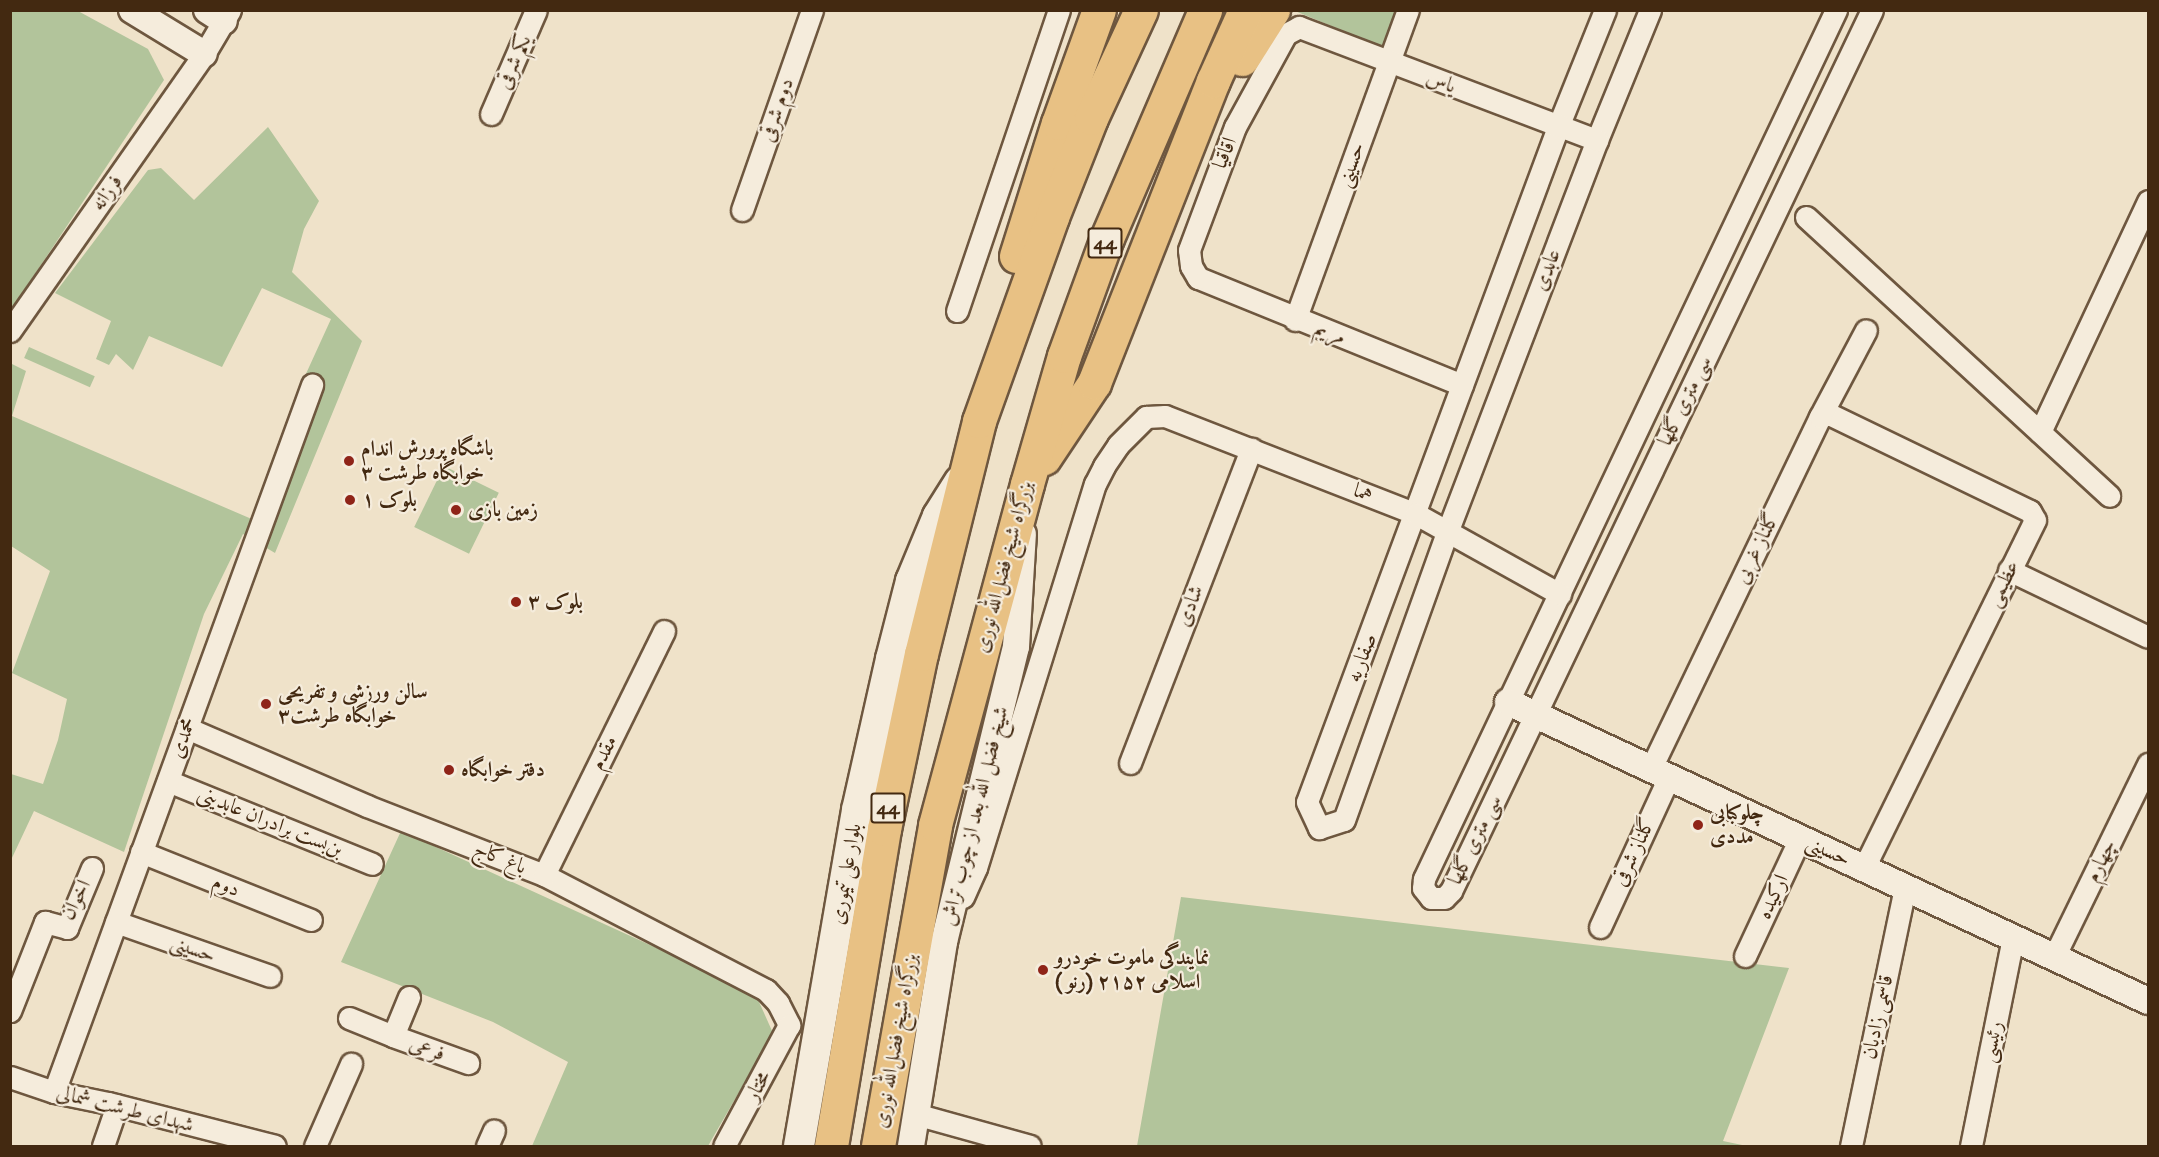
<!DOCTYPE html>
<html>
<head>
<meta charset="utf-8">
<style>
  body { margin:0 }
  #map { position:relative; width:2159px; height:1157px; overflow:hidden; background:#efe2c9; font-family:"IM FELL DW Pica",Amiri,serif }
  div>[style] { position:absolute }
  .green>* { inset:0; background:#b2c49b; transform-origin:0 0 }
  .roads { filter:drop-shadow(2px 0 #6e573f) drop-shadow(-2px 0 #6e573f) drop-shadow(0 2px #6e573f) drop-shadow(0 -2px #6e573f) }
  .minor>* { height:21px; margin:-10.5px; padding:0 10.5px; transform-origin:10.5px; border-radius:10.5px; background:#f5ecdc }
  .tertiary>* { height:26px; margin:-13px; padding:0 13px; transform-origin:13px; border-radius:13px; background:#f5ecdc }
  .secondary>* { height:30px; margin:-15px; padding:0 15px; transform-origin:15px; border-radius:15px; background:#f5ecdc }
  .trunk>* { height:33px; margin:-16.5px; padding:0 16.5px; transform-origin:16.5px; border-radius:16.5px; background:#e8c184 }
  .dots>* { width:16px; height:16px; translate:-50% -50%; box-sizing:border-box; border:3px solid #f5ecdc; border-radius:50% }
  span { translate:-50% -50%; white-space:nowrap; text-align:center; line-height:1.15; -webkit-text-stroke:4.5px #f5ecdc; paint-order:stroke }
  .shield-label span { padding:2px 4px; background:#f5ecdc; border:2px solid; border-radius:4px; -webkit-text-stroke-width:0 }
  .shield-label { font-size:20px; color:#432911; font-weight:700 }
  .street-label { font-size:21px; color:#432911 }
  .poi-label { font-size:21px; color:#432911; font-weight:700 }
  .left { translate:0 -50%; text-align:left }
  .frame { position:absolute; inset:0; border:12px solid #432911; pointer-events:none }
</style>
</head>
<body>
<div id="map">
  <div class="green">
    <i style="clip-path:polygon(11px 10px,78px 11px,148px 49px,164px 80px,11px 310px)"></i>
    <i style="clip-path:polygon(1295px 11px,1396px 11px,1382px 47px)"></i>
    <i style="clip-path:polygon(268px 127px,319px 201px,304px 229px,292px 272px,362px 341px,275px 553px,243px 534px,204px 614px,124px 852px,34px 811px,11px 860px,11px 774px,43px 784px,58px 740px,67px 699px,12px 673px,50px 571px,11px 546px,10px 363px,26px 371px,12px 416px,254px 520px,311px 410px,294px 400px,331px 319px,262px 288px,222px 367px,149px 336px,133px 370px,116px 354px,109px 365px,96px 359px,111px 321px,55px 293px,148px 170px,161px 168px,194px 200px)"></i>
    <i style="left:29px;top:347px;width:72px;height:12px;rotate:24deg"></i>
    <i style="left:444px;top:466px;width:61px;height:68px;rotate:26deg"></i>
    <i style="clip-path:polygon(401px 831px,755px 993px,773px 1033px,708px 1146px,532px 1146px,568px 1062px,493px 1022px,341px 962px)"></i>
    <i style="clip-path:polygon(1181px 897px,1789px 968px,1723px 1141px,1747px 1146px,1137px 1146px)"></i>
  </div>
  <div class="roads">
    <div class="minor">
      <i style="left:1605px;top:10px;width:126px;rotate:111.9deg"></i>
      <i style="left:1558px;top:127px;width:720px;rotate:110.4deg"></i>
      <i style="left:1307px;top:802px;width:29px;rotate:65deg"></i>
      <i style="left:1319px;top:828px;width:26px;rotate:-18deg"></i>
      <i style="left:1344px;top:820px;width:308px;rotate:-70.3deg"></i>
      <i style="left:1448px;top:530px;width:417px;rotate:-69.1deg"></i>
      <i style="left:1597px;top:140px;width:140px;rotate:-67.8deg"></i>
      <i style="left:1836px;top:10px;width:962px;rotate:115.37deg"></i>
      <i style="left:1424px;top:879px;width:9px;rotate:96deg"></i>
      <i style="left:1423px;top:888px;width:13px;rotate:51deg"></i>
      <i style="left:1431px;top:898px;width:13px"></i>
      <i style="left:1444px;top:898px;width:10px;rotate:-45deg"></i>
      <i style="left:1451px;top:891px;width:976px;rotate:-64.46deg"></i>
      <i style="left:491px;top:114px;width:113px;rotate:-66.6deg"></i>
      <i style="left:742px;top:210px;width:212px;rotate:-70.7deg"></i>
      <i style="left:1806px;top:217px;width:412px;rotate:42.6deg"></i>
      <i style="left:957px;top:311px;width:318px;rotate:-71.3deg"></i>
      <i style="left:1295px;top:320px;width:330px;rotate:-70deg"></i>
      <i style="left:10px;top:331px;width:338px;rotate:-55deg"></i>
      <i style="left:204px;top:54px;width:51px;rotate:-59.4deg"></i>
      <i style="left:1462px;top:385px;width:285px;rotate:-157.9deg"></i>
      <i style="left:1198px;top:278px;width:14px;rotate:-120deg"></i>
      <i style="left:1191px;top:266px;width:16px;rotate:-97deg"></i>
      <i style="left:1189px;top:250px;width:131px;rotate:-69.5deg"></i>
      <i style="left:1235px;top:127px;width:106px;rotate:-61.3deg"></i>
      <i style="left:1286px;top:34px;width:15px;rotate:-28deg"></i>
      <i style="left:1299px;top:27px;width:319px;rotate:20.8deg"></i>
      <i style="left:1820px;top:417px;width:9px;rotate:-18deg"></i>
      <i style="left:1829px;top:414px;width:223px;rotate:25.8deg"></i>
      <i style="left:2030px;top:511px;width:10px;rotate:61deg"></i>
      <i style="left:2035px;top:520px;width:388px;rotate:116.2deg"></i>
      <i style="left:2040px;top:432px;width:255px;rotate:-64.9deg"></i>
      <i style="left:2009px;top:570px;width:154px;rotate:25.7deg"></i>
      <i style="left:187px;top:728px;width:196px;rotate:23.4deg"></i>
      <i style="left:367px;top:806px;width:190px;rotate:21.3deg"></i>
      <i style="left:544px;top:875px;width:250px;rotate:27.4deg"></i>
      <i style="left:766px;top:990px;width:18px;rotate:47deg"></i>
      <i style="left:778px;top:1003px;width:25px;rotate:63deg"></i>
      <i style="left:789px;top:1025px;width:137px;rotate:118.2deg"></i>
      <i style="left:1130px;top:763px;width:337px;rotate:-68.9deg"></i>
      <i style="left:1651px;top:768px;width:390px;rotate:-64.3deg"></i>
      <i style="left:1820px;top:417px;width:98px;rotate:-62.1deg"></i>
      <i style="left:168px;top:781px;width:220px;rotate:22.1deg"></i>
      <i style="left:141px;top:852px;width:183px;rotate:21.8deg"></i>
      <i style="left:544px;top:875px;width:272px;rotate:-63.8deg"></i>
      <i style="left:963px;top:897px;width:32px;rotate:-66deg"></i>
      <i style="left:976px;top:868px;width:402px;rotate:-72.8deg"></i>
      <i style="left:1095px;top:484px;width:20px;rotate:-63deg"></i>
      <i style="left:1104px;top:466px;width:25px;rotate:-56deg"></i>
      <i style="left:1118px;top:445px;width:40px;rotate:-45deg"></i>
      <i style="left:1146px;top:417px;width:19px;rotate:-3deg"></i>
      <i style="left:1165px;top:416px;width:269px;rotate:21.3deg"></i>
      <i style="left:1416px;top:514px;width:165px;rotate:29.1deg"></i>
      <i style="left:116px;top:922px;width:163px;rotate:19.3deg"></i>
      <i style="left:1600px;top:927px;width:165px;rotate:-65.3deg"></i>
      <i style="left:1745px;top:956px;width:130px;rotate:-65deg"></i>
      <i style="left:2054px;top:957px;width:215px;rotate:-64deg"></i>
      <i style="left:409px;top:997px;width:42px;rotate:112.3deg"></i>
      <i style="left:393px;top:1036px;width:80px;rotate:19.8deg"></i>
      <i style="left:10px;top:1011px;width:96px;rotate:-68.5deg"></i>
      <i style="left:45px;top:922px;width:23px;rotate:15deg"></i>
      <i style="left:67px;top:928px;width:65px;rotate:-67.4deg"></i>
      <i style="left:349px;top:1018px;width:48px;rotate:22.2deg"></i>
      <i style="left:10px;top:1077px;width:46px;rotate:18.8deg"></i>
      <i style="left:54px;top:1092px;width:55px;rotate:11.5deg"></i>
      <i style="left:108px;top:1103px;width:172px;rotate:14.4deg"></i>
      <i style="left:54px;top:1092px;width:753px;rotate:-69.95deg"></i>
      <i style="left:915px;top:1114px;width:119px;rotate:15.5deg"></i>
      <i style="left:103px;top:1146px;width:43px;rotate:-71.1deg"></i>
      <i style="left:315px;top:1146px;width:90px;rotate:-66.3deg"></i>
      <i style="left:487px;top:1146px;width:17px;rotate:-66deg"></i>
      <i style="left:1851px;top:1146px;width:265px;rotate:-78.2deg"></i>
      <i style="left:1971px;top:1146px;width:212px;rotate:-78.6deg"></i>
    </div>
    <div class="tertiary">
      <i style="left:132px;top:10px;width:84px;rotate:31.4deg"></i>
      <i style="left:207px;top:10px;width:20px;rotate:33deg"></i>
      <i style="left:1508px;top:702px;width:706px;rotate:25.04deg"></i>
      <i style="left:911px;top:1146px;width:207px;rotate:-80.8deg"></i>
      <i style="left:944px;top:942px;width:304px;rotate:-76.3deg"></i>
      <i style="left:1016px;top:647px;width:113px;rotate:-86.5deg"></i>
    </div>
    <div class="secondary">
      <i style="left:799px;top:1146px;width:341px;rotate:-80.2deg"></i>
      <i style="left:857px;top:810px;width:155px;rotate:-77.3deg"></i>
      <i style="left:891px;top:659px;width:81px;rotate:-75.6deg"></i>
      <i style="left:911px;top:581px;width:70px;rotate:-67.4deg"></i>
      <i style="left:938px;top:516px;width:41px;rotate:-57.8deg"></i>
    </div>
    <div class="trunk">
      <i style="left:1242px;top:59px;width:58px;rotate:-57.7deg"></i>
      <i style="left:1016px;top:256px;width:139px;rotate:-72.5deg"></i>
      <i style="left:1058px;top:123px;width:120px;rotate:-70.1deg"></i>
      <i style="left:1044px;top:458px;width:90px;rotate:-56.3deg"></i>
      <i style="left:1094px;top:383px;width:325px;rotate:-68.5deg"></i>
      <i style="left:1213px;top:81px;width:78px;rotate:-65.7deg"></i>
      <i style="left:831px;top:1146px;width:321px;rotate:-80.5deg"></i>
      <i style="left:884px;top:829px;width:179px;rotate:-78.1deg"></i>
      <i style="left:921px;top:654px;width:240px;rotate:-76deg"></i>
      <i style="left:979px;top:421px;width:217px;rotate:-70.3deg"></i>
      <i style="left:1052px;top:217px;width:106px;rotate:-68.5deg"></i>
      <i style="left:1091px;top:118px;width:119px;rotate:-65.2deg"></i>
      <i style="left:878px;top:1146px;width:326px;rotate:-79.9deg"></i>
      <i style="left:935px;top:825px;width:353px;rotate:-74.9deg"></i>
      <i style="left:1027px;top:484px;width:133px;rotate:-73.9deg"></i>
      <i style="left:1064px;top:356px;width:126px;rotate:-70deg"></i>
      <i style="left:1107px;top:238px;width:248px;rotate:-66.7deg"></i>
    </div>
  </div>
  <div class="dots">
    <i style="left:349px;top:461px;background:#8f2418"></i>
    <i style="left:350px;top:500px;background:#8f2418"></i>
    <i style="left:456px;top:510px;background:#8f2418"></i>
    <i style="left:516px;top:602px;background:#8f2418"></i>
    <i style="left:266px;top:704px;background:#8f2418"></i>
    <i style="left:449px;top:770px;background:#8f2418"></i>
    <i style="left:1698px;top:825px;background:#8f2418"></i>
    <i style="left:1043px;top:970px;background:#8f2418"></i>
  </div>
  <div class="shield-label">
    <span style="left:1105px;top:243px">44</span>
    <span style="left:888px;top:808px">44</span>
  </div>
  <div class="street-label">
    <span style="left:514px;top:62px;rotate:-66deg">یکم شرقی</span>
    <span style="left:1441px;top:82px;rotate:21deg">یاس</span>
    <span style="left:777px;top:110px;rotate:-71deg">دوم شرقی</span>
    <span style="left:1225px;top:153px;rotate:-68deg">اقاقیا</span>
    <span style="left:1351px;top:165px;rotate:-70deg">حسینی</span>
    <span style="left:107px;top:193px;rotate:-55deg">فرزانه</span>
    <span style="left:1547px;top:270px;rotate:-69deg">عابدی</span>
    <span style="left:1330px;top:333px;rotate:21deg">مریم</span>
    <span style="left:1685px;top:401px;rotate:-64deg">سی متری گلها</span>
    <span style="left:1363px;top:493px;rotate:21deg">هما</span>
    <span style="left:1757px;top:548px;rotate:-64deg">گلناز غربی</span>
    <span style="left:1004px;top:567px;rotate:-75deg">بزرگراه شیخ فضل‌الله نوری</span>
    <span style="left:2003px;top:584px;rotate:-64deg">عظیمی</span>
    <span style="left:1190px;top:606px;rotate:-69deg">شادی</span>
    <span style="left:1362px;top:658px;rotate:-69deg">صفاریه</span>
    <span style="left:183px;top:738px;rotate:-70deg">محمدی</span>
    <span style="left:604px;top:753px;rotate:-64deg">مقدم</span>
    <span style="left:975px;top:816px;rotate:-76deg">شیخ فضل الله بعد از چوب تراش</span>
    <span style="left:270px;top:822px;rotate:22deg">بن‌بست برادران عابدینی</span>
    <span style="left:1475px;top:840px;rotate:-64deg">سی متری گلها</span>
    <span style="left:1828px;top:851px;rotate:25deg">حسینی</span>
    <span style="left:1634px;top:852px;rotate:-65deg">گلناز شرقی</span>
    <span style="left:500px;top:858px;rotate:22deg">باغ کاج</span>
    <span style="left:2101px;top:861px;rotate:-64deg">چهارم</span>
    <span style="left:846px;top:874px;rotate:-80deg">بلوار علی تیموری</span>
    <span style="left:226px;top:886px;rotate:22deg">دوم</span>
    <span style="left:1773px;top:897px;rotate:-65deg">ارکیده</span>
    <span style="left:76px;top:900px;rotate:-63deg">اخوان</span>
    <span style="left:193px;top:949px;rotate:20deg">حسینی</span>
    <span style="left:1878px;top:1017px;rotate:-78deg">قاسمی زادیان</span>
    <span style="left:896px;top:1041px;rotate:-80deg">بزرگراه شیخ فضل‌الله نوری</span>
    <span style="left:1992px;top:1042px;rotate:-79deg">رئیسی</span>
    <span style="left:427px;top:1049px;rotate:20deg">فرعی</span>
    <span style="left:758px;top:1086px;rotate:-61deg">مختار</span>
    <span style="left:125px;top:1109px;rotate:14deg">شهدای طرشت شمالی</span>
  </div>
  <div class="poi-label">
    <span class="left" style="left:361px;top:461px">باشگاه پرورش اندام<br>خوابگاه طرشت ۳</span>
    <span class="left" style="left:362px;top:500px">بلوک ۱</span>
    <span class="left" style="left:468px;top:510px">زمین بازی</span>
    <span class="left" style="left:528px;top:602px">بلوک ۳</span>
    <span class="left" style="left:278px;top:704px">سالن ورزشی و تفریحی<br>خوابگاه طرشت۳</span>
    <span class="left" style="left:461px;top:770px">دفتر خوابگاه</span>
    <span class="left" style="left:1710px;top:825px">چلوکبابی<br>مددی</span>
    <span class="left" style="left:1055px;top:970px">نمایندگی ماموت خودرو<br>( رنو) اسلامی ۲۱۵۲</span>
  </div>
  <div class="frame"></div>
</div>
</body>
</html>
